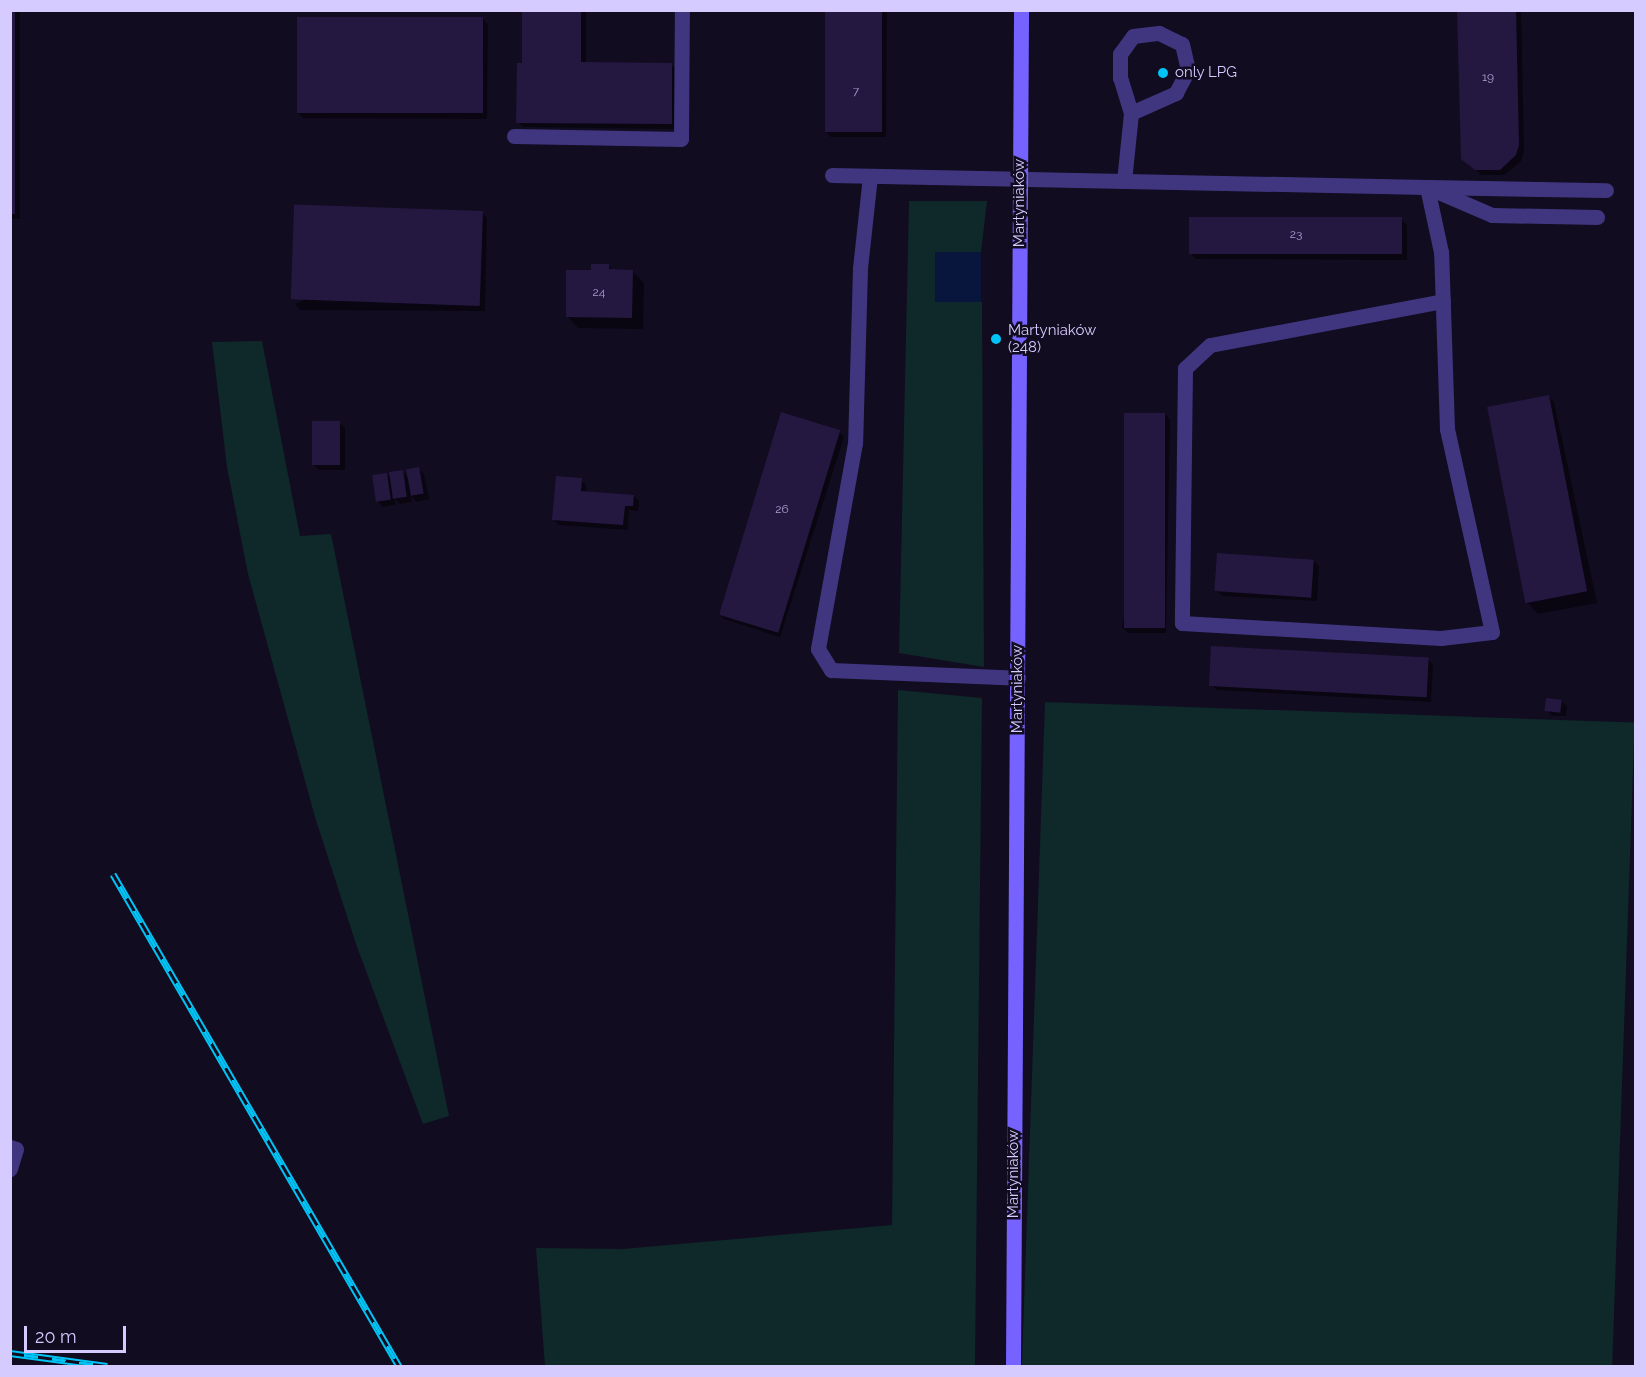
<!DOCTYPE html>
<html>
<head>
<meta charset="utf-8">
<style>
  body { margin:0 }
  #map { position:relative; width:1646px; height:1377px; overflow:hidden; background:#110c20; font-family:Raleway,sans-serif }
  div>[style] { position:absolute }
  .green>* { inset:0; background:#0f282a; transform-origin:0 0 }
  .water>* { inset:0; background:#08163d; transform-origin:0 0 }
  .shadow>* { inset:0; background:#0007; transform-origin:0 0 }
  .building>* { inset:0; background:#241841; transform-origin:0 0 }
  .lane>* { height:15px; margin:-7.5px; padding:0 7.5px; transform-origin:7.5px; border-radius:7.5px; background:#403680 }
  .secondary>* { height:15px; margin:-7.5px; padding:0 7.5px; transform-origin:7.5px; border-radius:7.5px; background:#7662ff }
  .rail>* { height:7px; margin-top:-3.5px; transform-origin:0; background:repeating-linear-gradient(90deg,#110c20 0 14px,#00c4f6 0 28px); box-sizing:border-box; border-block:2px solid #00c4f6 }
  .dots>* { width:16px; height:16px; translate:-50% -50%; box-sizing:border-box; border:3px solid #110c20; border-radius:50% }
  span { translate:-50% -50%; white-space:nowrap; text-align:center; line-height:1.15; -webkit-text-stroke:5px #110c20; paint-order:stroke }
  .number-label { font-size:12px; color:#aa9ed0 }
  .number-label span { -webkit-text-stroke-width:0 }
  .poi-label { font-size:15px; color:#d6cbff }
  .left { translate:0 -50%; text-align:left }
  .street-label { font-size:15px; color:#d6cbff }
  .frame { position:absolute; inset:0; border:12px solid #d6cbff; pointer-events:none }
  .scale { position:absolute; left:24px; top:1326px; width:102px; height:27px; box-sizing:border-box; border:3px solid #d6cbff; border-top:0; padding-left:8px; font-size:18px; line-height:21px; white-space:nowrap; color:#d6cbff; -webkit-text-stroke:4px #110c20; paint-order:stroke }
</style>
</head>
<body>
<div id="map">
  <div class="green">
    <i style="clip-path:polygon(909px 201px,987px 201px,981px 252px,935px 252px,935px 302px,982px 302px,984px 667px,899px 653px)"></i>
    <i style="clip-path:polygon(262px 341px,300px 536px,331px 534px,449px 1116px,423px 1124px,356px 944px,315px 817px,248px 574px,227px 467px,212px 342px)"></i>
    <i style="clip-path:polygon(898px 690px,982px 698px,975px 1366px,545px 1366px,536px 1248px,623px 1249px,892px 1225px)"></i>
    <i style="left:1045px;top:702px;width:590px;height:664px;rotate:2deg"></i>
  </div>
  <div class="water">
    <i style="left:935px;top:252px;width:46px;height:50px"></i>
  </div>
  <div class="shadow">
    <i style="left:10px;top:10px;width:10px;height:209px"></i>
    <i style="clip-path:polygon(523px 10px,667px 10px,586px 12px,586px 64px,671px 65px,677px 70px,676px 129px,523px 127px,518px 122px,524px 64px)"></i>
    <i style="clip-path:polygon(826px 10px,887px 10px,886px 137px,831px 137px,826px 132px)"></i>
    <i style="clip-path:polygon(1459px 10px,1521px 10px,1524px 151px,1521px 161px,1505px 175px,1482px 175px,1469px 165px)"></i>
    <i style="clip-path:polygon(483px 19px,488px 25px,487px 119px,303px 118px,298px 113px)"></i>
    <i style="clip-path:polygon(482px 213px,487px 218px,485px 311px,300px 310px,295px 304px)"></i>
    <i style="clip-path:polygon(1402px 220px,1407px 225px,1407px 260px,1196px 259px,1191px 253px)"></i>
    <i style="clip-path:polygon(608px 265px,614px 271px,632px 271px,644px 283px,643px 329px,578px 328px,567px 316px,592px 271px)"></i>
    <i style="clip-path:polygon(1548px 397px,1554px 402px,1597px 603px,1538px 614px,1527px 602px)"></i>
    <i style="clip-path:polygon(1165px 414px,1170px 420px,1166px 633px,1128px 633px,1122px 627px)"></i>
    <i style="clip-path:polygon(340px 423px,345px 428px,345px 470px,319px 470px,314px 465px)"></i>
    <i style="clip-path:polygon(839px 432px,844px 437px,780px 637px,724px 619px,718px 614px)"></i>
    <i style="clip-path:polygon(418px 469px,424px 474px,429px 499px,417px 502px,411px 496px,412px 502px,400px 504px,394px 498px,396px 505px,383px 507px,378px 502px,386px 474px,392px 480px,403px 472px,408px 478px)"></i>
    <i style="clip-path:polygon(581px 480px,586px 485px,586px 493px,634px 496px,639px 501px,638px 511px,629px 510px,628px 530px,559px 525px,554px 520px)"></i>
    <i style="clip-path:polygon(1313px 560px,1319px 566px,1317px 601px,1222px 596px,1217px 591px)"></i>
    <i style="clip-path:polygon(1428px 659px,1433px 665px,1431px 702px,1217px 690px,1211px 685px)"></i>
    <i style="clip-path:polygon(1561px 701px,1567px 706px,1566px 716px,1552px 716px,1547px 710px)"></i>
  </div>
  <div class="building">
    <i style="left:10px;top:10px;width:5px;height:204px"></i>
    <i style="clip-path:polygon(522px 10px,581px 10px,581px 62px,672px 63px,672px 124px,516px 123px,517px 63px,522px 63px)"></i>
    <i style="left:825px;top:10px;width:57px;height:122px"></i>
    <i style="clip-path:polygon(1457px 10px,1516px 10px,1519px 145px,1516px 155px,1500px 170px,1475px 170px,1461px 159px)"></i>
    <i style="left:297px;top:17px;width:186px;height:96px"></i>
    <i style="left:483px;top:211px;width:95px;height:189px;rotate:92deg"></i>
    <i style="left:1189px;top:217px;width:213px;height:37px"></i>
    <i style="clip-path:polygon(591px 264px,609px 264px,609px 269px,633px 270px,632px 318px,566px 317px,566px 270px,591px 270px)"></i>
    <i style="left:1549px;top:395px;width:200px;height:63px;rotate:79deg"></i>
    <i style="left:781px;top:412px;width:62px;height:212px;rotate:17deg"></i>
    <i style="left:1124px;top:413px;width:41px;height:215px"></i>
    <i style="left:312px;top:421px;width:28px;height:44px"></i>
    <i style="left:419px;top:467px;width:27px;height:13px;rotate:80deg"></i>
    <i style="left:403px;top:470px;width:27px;height:14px;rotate:82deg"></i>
    <i style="left:387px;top:473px;width:27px;height:15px;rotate:82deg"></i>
    <i style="clip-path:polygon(556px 476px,582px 478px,581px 491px,634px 495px,633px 506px,625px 506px,623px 525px,552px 520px)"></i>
    <i style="left:1217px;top:553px;width:97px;height:38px;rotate:4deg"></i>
    <i style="left:1211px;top:646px;width:218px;height:40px;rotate:3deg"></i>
    <i style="left:1546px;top:698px;width:16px;height:13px;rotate:7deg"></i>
  </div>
  <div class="lane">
    <i style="left:514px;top:136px;width:167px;rotate:1deg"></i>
    <i style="left:681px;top:139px;width:129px;rotate:-89.6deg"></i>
    <i style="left:832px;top:175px;width:595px;rotate:1.16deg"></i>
    <i style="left:1427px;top:187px;width:71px;rotate:23.3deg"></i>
    <i style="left:1492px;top:215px;width:105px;rotate:1.1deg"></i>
    <i style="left:870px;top:176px;width:93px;rotate:96.2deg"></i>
    <i style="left:860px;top:268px;width:175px;rotate:91.6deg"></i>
    <i style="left:855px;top:443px;width:209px;rotate:100.2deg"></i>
    <i style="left:818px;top:649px;width:25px;rotate:58deg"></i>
    <i style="left:831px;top:670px;width:187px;rotate:2.4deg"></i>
    <i style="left:1124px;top:181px;width:68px;rotate:-84.1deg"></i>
    <i style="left:1131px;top:113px;width:37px;rotate:-107deg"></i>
    <i style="left:1120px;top:78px;width:24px;rotate:-90deg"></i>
    <i style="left:1120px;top:54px;width:22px;rotate:-54deg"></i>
    <i style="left:1133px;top:36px;width:26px;rotate:-7deg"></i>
    <i style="left:1159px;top:33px;width:25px;rotate:26deg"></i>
    <i style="left:1182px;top:44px;width:27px;rotate:77deg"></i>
    <i style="left:1188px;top:70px;width:26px;rotate:118deg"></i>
    <i style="left:1176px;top:93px;width:49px;rotate:156deg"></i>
    <i style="left:1443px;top:301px;width:237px;rotate:169.3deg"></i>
    <i style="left:1210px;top:345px;width:34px;rotate:137deg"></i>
    <i style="left:1185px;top:368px;width:255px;rotate:90.7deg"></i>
    <i style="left:1182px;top:623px;width:259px;rotate:3.3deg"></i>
    <i style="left:1441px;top:638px;width:51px;rotate:-6.7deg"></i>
    <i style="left:1492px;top:632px;width:208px;rotate:-102.5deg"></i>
    <i style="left:1447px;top:429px;width:177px;rotate:-91.9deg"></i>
    <i style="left:1441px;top:252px;width:66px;rotate:-102.2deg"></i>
    <i style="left:1427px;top:187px;width:179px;rotate:1deg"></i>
    <i style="left:10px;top:1147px;width:6px;rotate:18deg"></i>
    <i style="left:16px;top:1149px;width:21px;rotate:107deg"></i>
  </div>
  <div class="secondary">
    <i style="left:1013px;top:1366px;width:1356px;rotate:-89.66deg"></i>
  </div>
  <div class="rail">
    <i style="left:113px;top:874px;width:569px;rotate:59.83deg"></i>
    <i style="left:10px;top:1353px;width:98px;rotate:7.6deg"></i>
  </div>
  <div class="dots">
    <i style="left:1163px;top:73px;background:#00c4f6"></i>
    <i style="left:996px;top:339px;background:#00c4f6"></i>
  </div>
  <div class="number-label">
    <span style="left:1488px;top:78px">19</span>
    <span style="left:856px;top:92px">7</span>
    <span style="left:1296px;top:235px">23</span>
    <span style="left:599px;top:293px">24</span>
    <span style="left:782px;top:510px">26</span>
  </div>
  <div class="poi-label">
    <span class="left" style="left:1175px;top:73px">only LPG</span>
    <span class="left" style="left:1008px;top:339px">Martyniaków<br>(248)</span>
  </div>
  <div class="street-label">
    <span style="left:1020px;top:203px;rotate:-90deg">Martyniaków</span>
    <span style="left:1018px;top:689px;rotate:-90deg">Martyniaków</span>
    <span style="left:1014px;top:1174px;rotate:-90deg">Martyniaków</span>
  </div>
  <div class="frame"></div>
  <div class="scale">20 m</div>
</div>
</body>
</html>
